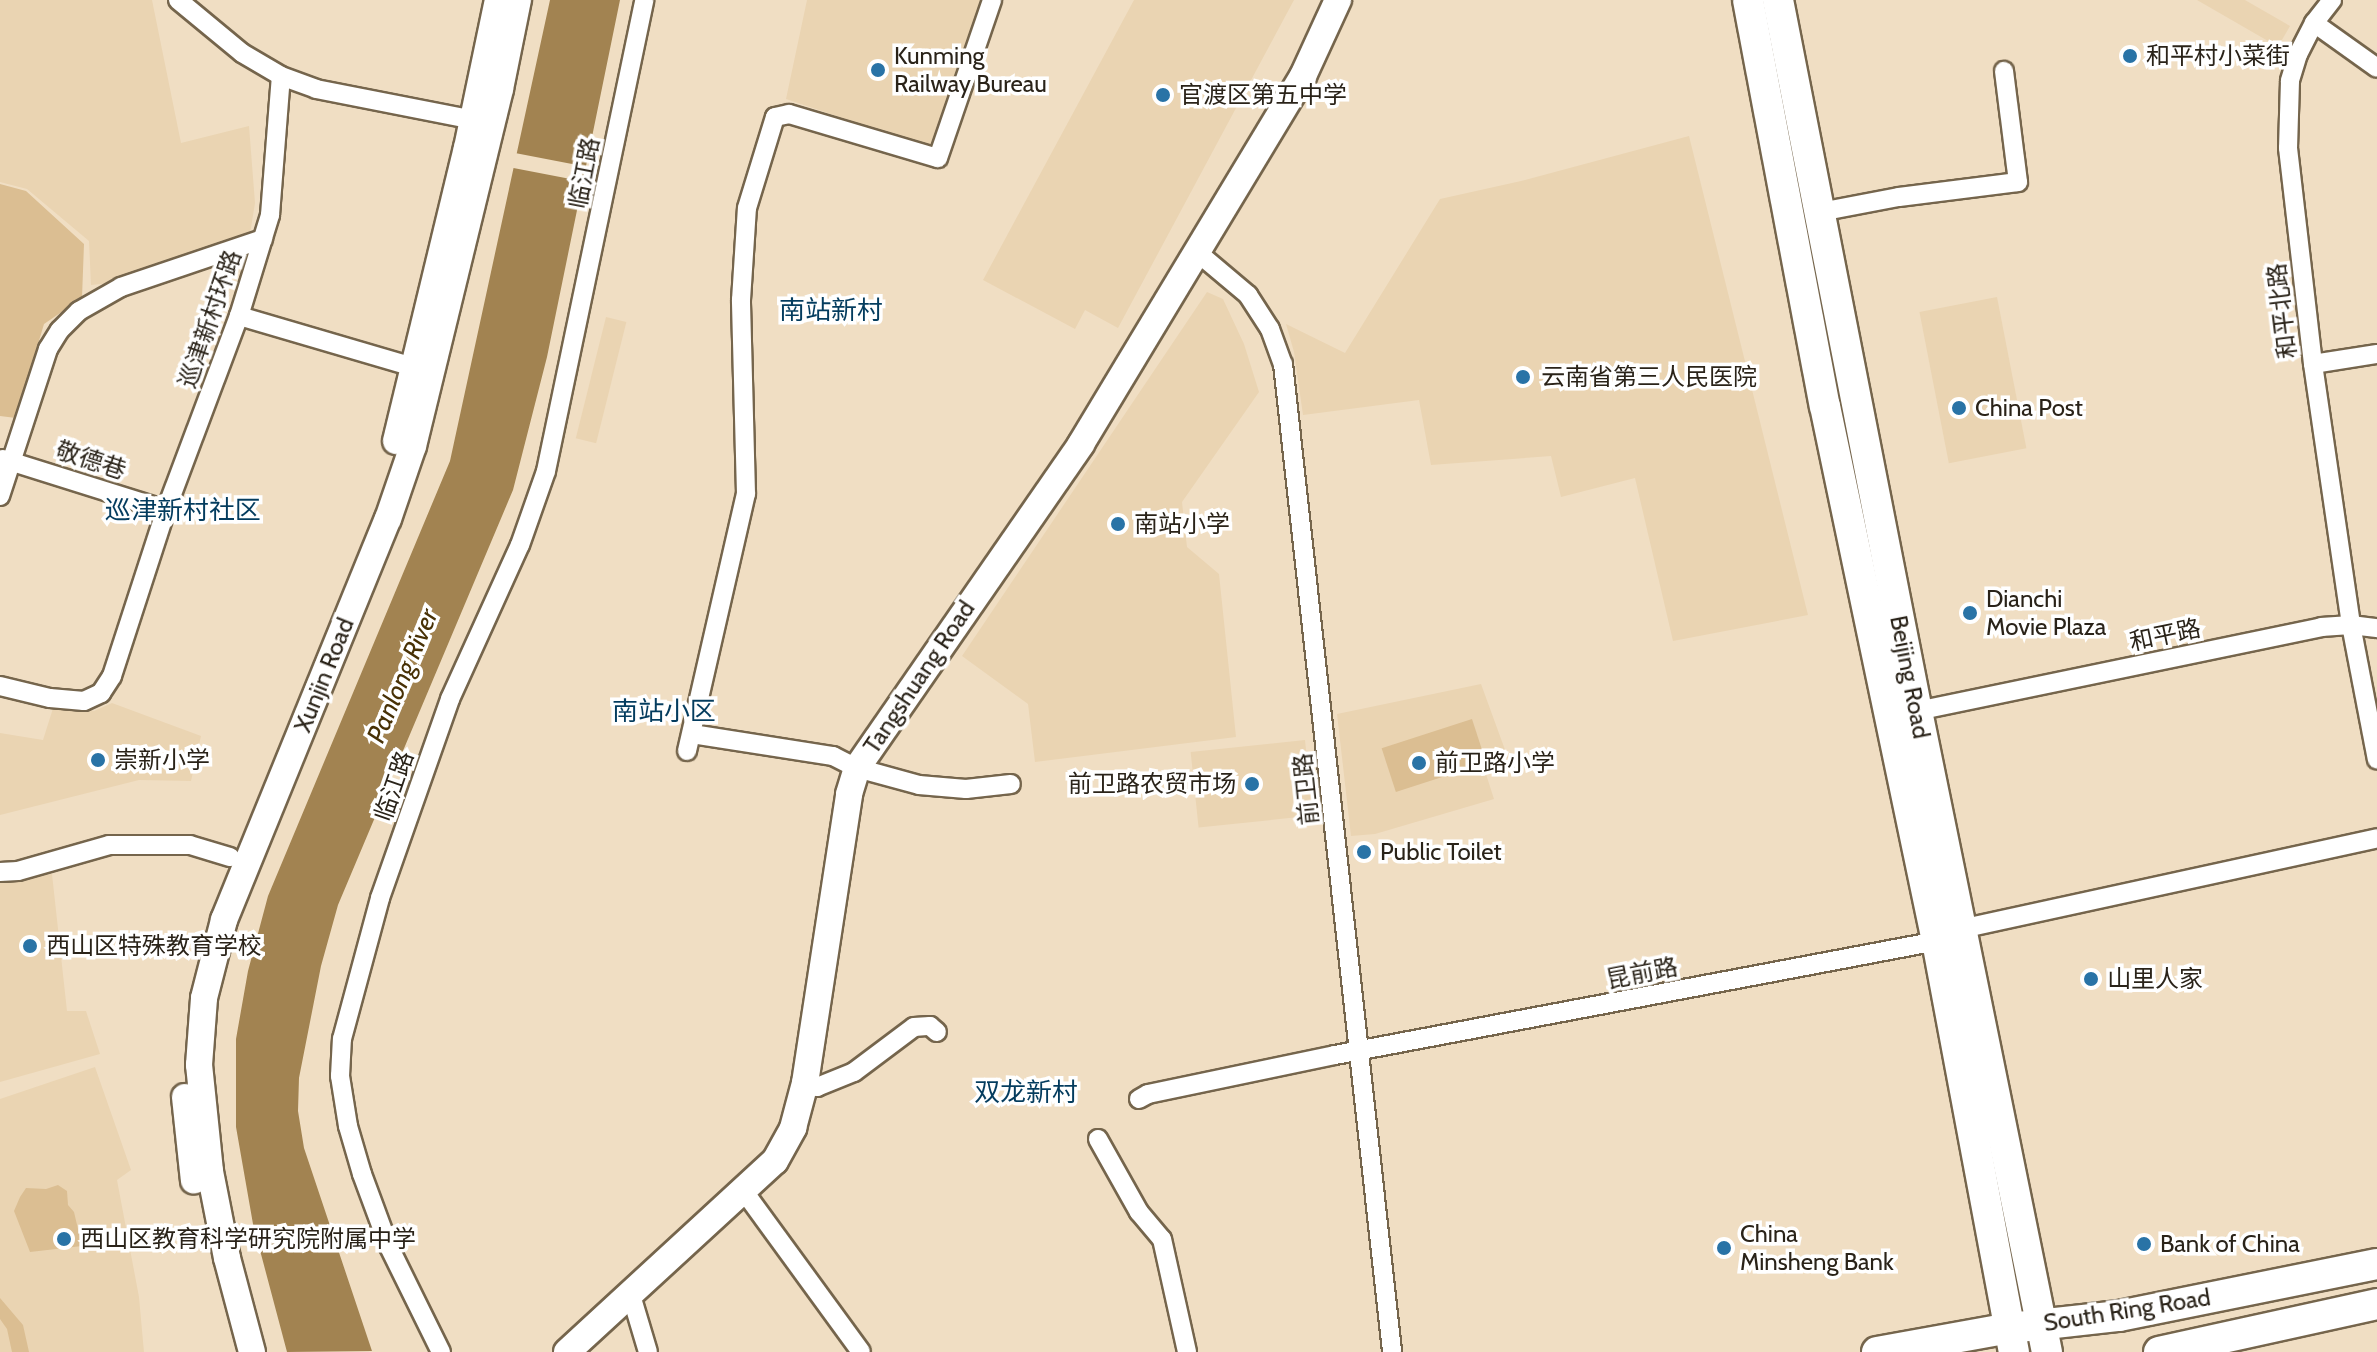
<!DOCTYPE html>
<html>
<head>
<meta charset="utf-8">
<style>
  body { margin:0 }
  #map { position:relative; width:2377px; height:1352px; overflow:hidden; background:#f0dec3; font-family:Cabin,"Noto Sans SC",sans-serif }
  div>[style] { position:absolute }
  .built>* { inset:0; background:#ead4b2; transform-origin:0 0 }
  .green>* { inset:0; background:#dbbe92; transform-origin:0 0 }
  .water>* { inset:0; background:#a28351 }
  .pier>* { inset:0; background:#f0dec3; transform-origin:0 0 }
  .roads { filter:drop-shadow(2px 0 #75654c) drop-shadow(-2px 0 #75654c) drop-shadow(0 2px #75654c) drop-shadow(0 -2px #75654c) }
  .street>* { height:18px; margin:-9px; padding:0 9px; transform-origin:9px; border-radius:9px; background:#fff }
  .secondary>* { height:26px; margin:-13px; padding:0 13px; transform-origin:13px; border-radius:13px; background:#fff }
  .primary>* { height:30px; margin:-15px; padding:0 15px; transform-origin:15px; border-radius:15px; background:#fff }
  .dots>* { width:22px; height:22px; translate:-50% -50%; box-sizing:border-box; border:4px solid #fff; border-radius:50% }
  span { translate:-50% -50%; white-space:nowrap; text-align:center; line-height:1.15; -webkit-text-stroke:7px #fff; paint-order:stroke }
  .poi-label { font-size:24px; color:#2a2319 }
  .left { translate:0 -50%; text-align:left }
  .right { translate:-100% -50%; text-align:right }
  .street-label { font-size:24px; color:#2a2319 }
  .neighbourhood-label { font-size:26px; color:#043c5e }
  .water-label { font-size:26px; color:#483106; font-style:italic }
</style>
</head>
<body>
<div id="map">
  <div class="built">
    <i style="clip-path:polygon(0 0,152px 0,181px 143px,249px 126px,255px 203px,250px 234px,129px 281px,91px 285px,89px 241px,27px 189px,0 182px)"></i>
    <i style="clip-path:polygon(807px 0,986px 0,943px 139px,929px 147px,786px 99px)"></i>
    <i style="clip-path:polygon(1134px 0,1294px 0,1118px 328px,1085px 310px,1075px 329px,983px 280px)"></i>
    <i style="left:2290px;top:26px;width:24px;height:309px;rotate:120deg"></i>
    <i style="clip-path:polygon(1689px 136px,1808px 615px,1673px 641px,1635px 478px,1561px 497px,1551px 456px,1431px 465px,1419px 400px,1303px 415px,1294px 352px,1286px 324px,1345px 353px,1440px 199px,1521px 181px)"></i>
    <i style="clip-path:polygon(1207px 292px,1223px 299px,1244px 344px,1259px 392px,1182px 502px,1187px 547px,1219px 574px,1236px 737px,1035px 762px,1028px 704px,962px 656px)"></i>
    <i style="left:1997px;top:297px;width:154px;height:79px;rotate:79deg"></i>
    <i style="left:606px;top:317px;width:21px;height:125px;rotate:14deg"></i>
    <i style="clip-path:polygon(1481px 684px,1508px 758px,1484px 768px,1494px 799px,1375px 834px,1351px 836px,1337px 714px)"></i>
    <i style="clip-path:polygon(55px 702px,94px 711px,112px 703px,201px 736px,191px 781px,139px 780px,0 815px,0 733px,43px 740px)"></i>
    <i style="left:1305px;top:740px;width:76px;height:115px;rotate:84deg"></i>
    <i style="clip-path:polygon(52px 874px,67px 1011px,86px 1011px,100px 1054px,0 1082px,0 881px)"></i>
    <i style="clip-path:polygon(95px 1067px,131px 1170px,117px 1180px,139px 1297px,144px 1352px,0 1352px,0 1099px)"></i>
  </div>
  <div class="green">
    <i style="clip-path:polygon(0 184px,26px 191px,84px 244px,82px 298px,44px 324px,16px 418px,0 416px)"></i>
    <i style="left:1472px;top:719px;width:46px;height:95px;rotate:72deg"></i>
    <i style="clip-path:polygon(58px 1185px,67px 1191px,68px 1205px,74px 1212px,82px 1246px,30px 1252px,14px 1211px,20px 1197px,26px 1188px,46px 1189px)"></i>
    <i style="clip-path:polygon(0 1298px,23px 1325px,29px 1352px,12px 1352px,7px 1329px,0 1319px)"></i>
  </div>
  <div class="water">
    <i style="clip-path:polygon(550px 0,620px 0,547px 357px,513px 490px,338px 905px,321px 966px,299px 1078px,298px 1111px,304px 1148px,372px 1351px,287px 1352px,253px 1224px,236px 1127px,236px 1039px,248px 971px,268px 896px,450px 461px)"></i>
  </div>
  <div class="pier">
    <i style="left:515px;top:153px;width:70px;height:15px;rotate:11deg"></i>
  </div>
  <div class="roads">
    <div class="street">
      <i style="left:178px;top:0;width:83px;rotate:39.6deg"></i>
      <i style="left:242px;top:53px;width:45px;rotate:30.5deg"></i>
      <i style="left:281px;top:76px;width:37px;rotate:20deg"></i>
      <i style="left:316px;top:89px;width:171px;rotate:11.1deg"></i>
      <i style="left:2332px;top:0;width:29px;rotate:128deg"></i>
      <i style="left:2314px;top:23px;width:35px;rotate:117deg"></i>
      <i style="left:2298px;top:54px;width:28px;rotate:107deg"></i>
      <i style="left:2290px;top:81px;width:67px;rotate:91.7deg"></i>
      <i style="left:2288px;top:148px;width:217px;rotate:83.4deg"></i>
      <i style="left:2313px;top:364px;width:264px;rotate:81.7deg"></i>
      <i style="left:2351px;top:625px;width:137px;rotate:79.1deg"></i>
      <i style="left:2314px;top:23px;width:77px;rotate:35.5deg"></i>
      <i style="left:1820px;top:212px;width:80px;rotate:-10.8deg"></i>
      <i style="left:1899px;top:197px;width:120px;rotate:-7.2deg"></i>
      <i style="left:2018px;top:182px;width:112px;rotate:-97.2deg"></i>
      <i style="left:1197px;top:252px;width:67px;rotate:40.1deg"></i>
      <i style="left:1248px;top:295px;width:40px;rotate:57.1deg"></i>
      <i style="left:1270px;top:329px;width:37px;rotate:70deg"></i>
      <i style="left:1283px;top:364px;width:994px;rotate:83.7deg"></i>
      <i style="left:239px;top:316px;width:181px;rotate:16.3deg"></i>
      <i style="left:2313px;top:364px;width:65px;rotate:-8.9deg"></i>
      <i style="left:3px;top:459px;width:171px;rotate:17.4deg"></i>
      <i style="left:0;top:496px;width:155px;rotate:-71.9deg"></i>
      <i style="left:48px;top:349px;width:22px;rotate:-58deg"></i>
      <i style="left:60px;top:330px;width:27px;rotate:-45deg"></i>
      <i style="left:79px;top:311px;width:48px;rotate:-29.7deg"></i>
      <i style="left:121px;top:287px;width:150px;rotate:-18.7deg"></i>
      <i style="left:0;top:686px;width:51px;rotate:13.5deg"></i>
      <i style="left:50px;top:698px;width:34px;rotate:5deg"></i>
      <i style="left:84px;top:701px;width:19px;rotate:-25deg"></i>
      <i style="left:101px;top:693px;width:20px;rotate:-57deg"></i>
      <i style="left:112px;top:676px;width:175px;rotate:-72deg"></i>
      <i style="left:166px;top:510px;width:207px;rotate:-69.4deg"></i>
      <i style="left:239px;top:316px;width:106px;rotate:-72.9deg"></i>
      <i style="left:270px;top:215px;width:139px;rotate:-85.5deg"></i>
      <i style="left:1917px;top:711px;width:413px;rotate:-11.7deg"></i>
      <i style="left:2321px;top:627px;width:30px;rotate:-4deg"></i>
      <i style="left:2351px;top:625px;width:26px;rotate:7deg"></i>
      <i style="left:692px;top:734px;width:143px;rotate:8.9deg"></i>
      <i style="left:833px;top:756px;width:27px;rotate:27deg"></i>
      <i style="left:857px;top:768px;width:64px;rotate:15.3deg"></i>
      <i style="left:919px;top:785px;width:47px;rotate:4.9deg"></i>
      <i style="left:966px;top:789px;width:45px;rotate:-6.3deg"></i>
      <i style="left:687px;top:751px;width:264px;rotate:-77.1deg"></i>
      <i style="left:746px;top:494px;width:194px;rotate:-91.5deg"></i>
      <i style="left:741px;top:300px;width:92px;rotate:-86.3deg"></i>
      <i style="left:747px;top:208px;width:95px;rotate:-72.9deg"></i>
      <i style="left:775px;top:117px;width:14px;rotate:-12deg"></i>
      <i style="left:789px;top:114px;width:155px;rotate:16.5deg"></i>
      <i style="left:938px;top:158px;width:167px;rotate:-71.1deg"></i>
      <i style="left:0;top:872px;width:18px;rotate:-3deg"></i>
      <i style="left:18px;top:871px;width:95px;rotate:-15.9deg"></i>
      <i style="left:109px;top:845px;width:81px"></i>
      <i style="left:190px;top:845px;width:42px;rotate:16.7deg"></i>
      <i style="left:1961px;top:929px;width:426px;rotate:-12.3deg"></i>
      <i style="left:805px;top:1083px;width:13px;rotate:18deg"></i>
      <i style="left:817px;top:1087px;width:40px;rotate:-22deg"></i>
      <i style="left:854px;top:1072px;width:75px;rotate:-36.9deg"></i>
      <i style="left:914px;top:1027px;width:16px;rotate:-4deg"></i>
      <i style="left:930px;top:1026px;width:9px;rotate:41deg"></i>
      <i style="left:1139px;top:1099px;width:10px;rotate:-29deg"></i>
      <i style="left:1148px;top:1094px;width:191px;rotate:-11.8deg"></i>
      <i style="left:1335px;top:1055px;width:613px;rotate:-10.72deg"></i>
      <i style="left:1098px;top:1139px;width:84px;rotate:60.7deg"></i>
      <i style="left:1139px;top:1212px;width:35px;rotate:50deg"></i>
      <i style="left:1162px;top:1239px;width:116px;rotate:77.5deg"></i>
      <i style="left:743px;top:1190px;width:200px;rotate:53.9deg"></i>
      <i style="left:631px;top:1295px;width:59px;rotate:73.4deg"></i>
      <i style="left:441px;top:1352px;width:117px;rotate:-116.3deg"></i>
      <i style="left:389px;top:1247px;width:78px;rotate:-110.3deg"></i>
      <i style="left:362px;top:1174px;width:50px;rotate:-106.3deg"></i>
      <i style="left:348px;top:1126px;width:51px;rotate:-99.1deg"></i>
      <i style="left:340px;top:1076px;width:37px;rotate:-87deg"></i>
      <i style="left:342px;top:1039px;width:146px;rotate:-74.9deg"></i>
      <i style="left:380px;top:898px;width:211px;rotate:-70.6deg"></i>
      <i style="left:450px;top:699px;width:169px;rotate:-65.6deg"></i>
      <i style="left:520px;top:545px;width:78px;rotate:-70.6deg"></i>
      <i style="left:546px;top:471px;width:481px;rotate:-78.2deg"></i>
    </div>
    <div class="secondary">
      <i style="left:396px;top:441px;width:301px;rotate:-76.4deg"></i>
      <i style="left:467px;top:148px;width:151px;rotate:-78.2deg"></i>
      <i style="left:185px;top:1097px;width:84px;rotate:83.9deg"></i>
      <i style="left:252px;top:1352px;width:97px;rotate:-104.9deg"></i>
      <i style="left:227px;top:1258px;width:89px;rotate:-101.1deg"></i>
      <i style="left:210px;top:1171px;width:107px;rotate:-95.9deg"></i>
      <i style="left:199px;top:1065px;width:67px;rotate:-85.7deg"></i>
      <i style="left:204px;top:998px;width:81px;rotate:-75.6deg"></i>
      <i style="left:224px;top:920px;width:433px;rotate:-67.8deg"></i>
      <i style="left:388px;top:519px;width:77px;rotate:-71.1deg"></i>
      <i style="left:413px;top:446px;width:367px;rotate:-76.3deg"></i>
      <i style="left:500px;top:89px;width:91px;rotate:-78.6deg"></i>
      <i style="left:567px;top:1352px;width:282px;rotate:-42.6deg"></i>
      <i style="left:775px;top:1161px;width:38px;rotate:-61deg"></i>
      <i style="left:793px;top:1128px;width:47px;rotate:-75.1deg"></i>
      <i style="left:805px;top:1083px;width:292px;rotate:-81.3deg"></i>
      <i style="left:849px;top:794px;width:27px;rotate:-73deg"></i>
      <i style="left:857px;top:768px;width:394px;rotate:-55.3deg"></i>
      <i style="left:1081px;top:444px;width:430px;rotate:-58.9deg"></i>
      <i style="left:1303px;top:76px;width:84px;rotate:-65.3deg"></i>
    </div>
    <div class="primary">
      <i style="left:1748px;top:0;width:413px;rotate:79.3deg"></i>
      <i style="left:1825px;top:406px;width:547px;rotate:78.18deg"></i>
      <i style="left:1937px;top:941px;width:418px;rotate:79.4deg"></i>
      <i style="left:1778px;top:0;width:724px;rotate:78.94deg"></i>
      <i style="left:1917px;top:711px;width:654px;rotate:78.54deg"></i>
      <i style="left:1877px;top:1352px;width:135px;rotate:-10.2deg"></i>
      <i style="left:2010px;top:1328px;width:110px;rotate:-6.3deg"></i>
      <i style="left:2119px;top:1316px;width:263px;rotate:-11.4deg"></i>
      <i style="left:2159px;top:1352px;width:223px;rotate:-12.4deg"></i>
    </div>
  </div>
  <div class="dots">
    <i style="left:2130px;top:56px;background:#2973a6"></i>
    <i style="left:878px;top:70px;background:#2973a6"></i>
    <i style="left:1163px;top:95px;background:#2973a6"></i>
    <i style="left:1523px;top:377px;background:#2973a6"></i>
    <i style="left:1959px;top:408px;background:#2973a6"></i>
    <i style="left:1118px;top:524px;background:#2973a6"></i>
    <i style="left:1970px;top:613px;background:#2973a6"></i>
    <i style="left:98px;top:760px;background:#2973a6"></i>
    <i style="left:1419px;top:763px;background:#2973a6"></i>
    <i style="left:1252px;top:784px;background:#2973a6"></i>
    <i style="left:1364px;top:852px;background:#2973a6"></i>
    <i style="left:30px;top:946px;background:#2973a6"></i>
    <i style="left:2091px;top:979px;background:#2973a6"></i>
    <i style="left:64px;top:1239px;background:#2973a6"></i>
    <i style="left:2144px;top:1244px;background:#2973a6"></i>
    <i style="left:1724px;top:1248px;background:#2973a6"></i>
  </div>
  <div class="poi-label">
    <span class="left" style="left:894px;top:70px">Kunming<br>Railway Bureau</span>
    <span class="left" style="left:2146px;top:56px">和平村小菜街</span>
    <span class="left" style="left:1179px;top:95px">官渡区第五中学</span>
    <span class="left" style="left:1541px;top:377px">云南省第三人民医院</span>
    <span class="left" style="left:1975px;top:408px">China Post</span>
    <span class="left" style="left:1134px;top:524px">南站小学</span>
    <span class="left" style="left:1986px;top:613px">Dianchi<br>Movie Plaza</span>
    <span class="left" style="left:114px;top:760px">崇新小学</span>
    <span class="left" style="left:1435px;top:763px">前卫路小学</span>
    <span class="right" style="left:1236px;top:784px">前卫路农贸市场</span>
    <span class="left" style="left:1380px;top:852px">Public Toilet</span>
    <span class="left" style="left:46px;top:946px">西山区特殊教育学校</span>
    <span class="left" style="left:2107px;top:979px">山里人家</span>
    <span class="left" style="left:1740px;top:1248px">China<br>Minsheng Bank</span>
    <span class="left" style="left:80px;top:1239px">西山区教育科学研究院附属中学</span>
    <span class="left" style="left:2160px;top:1244px">Bank of China</span>
  </div>
  <div class="street-label">
    <span style="left:584px;top:173px;rotate:-79deg">临江路</span>
    <span style="left:2282px;top:311px;rotate:-97deg">和平北路</span>
    <span style="left:210px;top:319px;rotate:-71deg">巡津新村环路</span>
    <span style="left:91px;top:460px;rotate:18deg">敬德巷</span>
    <span style="left:2165px;top:635px;rotate:-12deg">和平路</span>
    <span style="left:324px;top:675px;rotate:-68deg">Xunjin Road</span>
    <span style="left:919px;top:677px;rotate:-56deg">Tangshuang Road</span>
    <span style="left:1910px;top:677px;rotate:79deg">Beijing Road</span>
    <span style="left:394px;top:786px;rotate:-71deg">临江路</span>
    <span style="left:1306px;top:789px;rotate:-96deg">前卫路</span>
    <span style="left:1642px;top:973px;rotate:-11deg">昆前路</span>
    <span style="left:2127px;top:1310px;rotate:-9deg">South Ring Road</span>
  </div>
  <div class="neighbourhood-label">
    <span style="left:831px;top:311px">南站新村</span>
    <span style="left:183px;top:511px">巡津新村社区</span>
    <span style="left:664px;top:712px">南站小区</span>
    <span style="left:1026px;top:1093px">双龙新村</span>
  </div>
  <div class="water-label">
    <span style="left:403px;top:676px;rotate:-67deg">Panlong River</span>
  </div>
</div>
</body>
</html>
